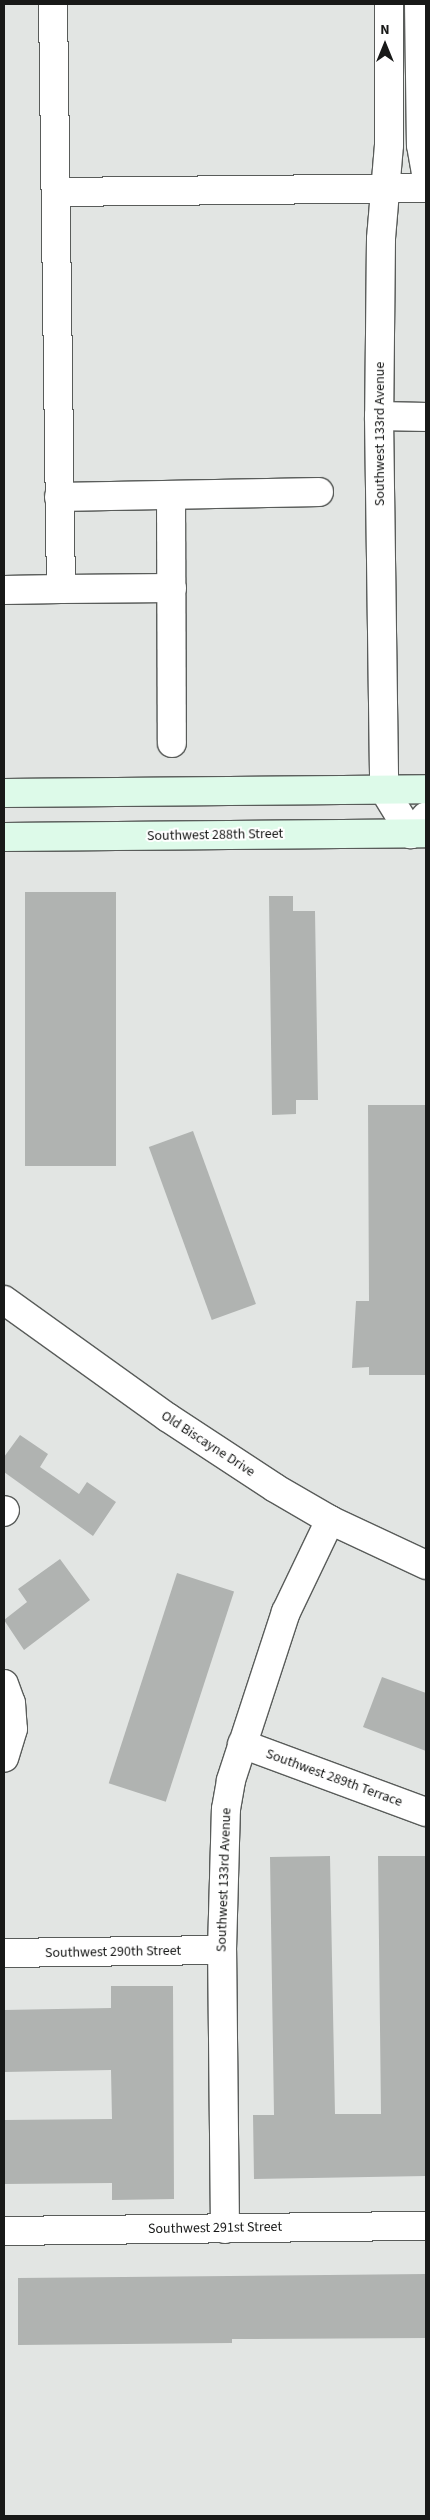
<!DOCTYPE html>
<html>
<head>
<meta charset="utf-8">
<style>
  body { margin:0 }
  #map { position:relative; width:430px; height:2520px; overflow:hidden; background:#e2e5e3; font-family:"Source Sans 3",sans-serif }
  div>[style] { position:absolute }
  .building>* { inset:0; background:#b0b3b1; transform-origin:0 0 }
  .roads { filter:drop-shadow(1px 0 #595c5a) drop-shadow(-1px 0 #595c5a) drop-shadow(0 1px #595c5a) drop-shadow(0 -1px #595c5a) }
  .minor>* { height:28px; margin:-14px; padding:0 14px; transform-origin:14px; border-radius:14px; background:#fff }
  .secondary>* { height:28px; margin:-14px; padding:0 14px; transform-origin:14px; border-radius:14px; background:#ddfae9 }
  span { translate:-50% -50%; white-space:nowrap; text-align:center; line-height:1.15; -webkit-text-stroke:4px #fff; paint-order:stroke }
  .street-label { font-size:14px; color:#181918 }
  .frame { position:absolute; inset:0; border:5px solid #181918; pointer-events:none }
  .north { position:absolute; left:360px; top:20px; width:50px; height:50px; -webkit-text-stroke:4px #fff; paint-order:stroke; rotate:0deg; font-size:14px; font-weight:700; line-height:20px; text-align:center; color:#181918 }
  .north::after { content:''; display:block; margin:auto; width:18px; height:22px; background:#181918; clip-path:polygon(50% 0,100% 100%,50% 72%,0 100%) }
</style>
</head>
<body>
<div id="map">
  <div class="building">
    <i style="left:25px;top:892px;width:91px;height:274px"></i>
    <i style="clip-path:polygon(269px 896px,293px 896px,293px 911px,315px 911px,318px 1100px,296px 1100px,296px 1114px,272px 1115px)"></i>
    <i style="clip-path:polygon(368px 1105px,426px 1105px,426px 1375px,369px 1375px,369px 1367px,352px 1368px,356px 1301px,369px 1301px)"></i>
    <i style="left:193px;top:1131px;width:184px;height:47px;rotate:70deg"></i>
    <i style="clip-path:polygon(20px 1435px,48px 1454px,40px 1467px,79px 1494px,87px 1482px,116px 1502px,93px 1536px,4px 1472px,4px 1457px)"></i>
    <i style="clip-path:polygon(60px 1559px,90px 1600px,24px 1650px,4px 1620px,27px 1602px,18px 1589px)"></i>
    <i style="left:177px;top:1573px;width:60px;height:221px;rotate:18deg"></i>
    <i style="clip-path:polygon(382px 1677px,426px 1693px,426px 1751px,363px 1727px)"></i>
    <i style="clip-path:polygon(330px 1856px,335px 2114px,381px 2114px,378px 1856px,426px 1856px,426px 2176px,254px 2179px,253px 2115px,274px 2115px,270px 1857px)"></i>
    <i style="clip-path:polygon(111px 1986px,173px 1986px,174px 2199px,112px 2200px,112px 2183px,4px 2184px,4px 2120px,112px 2119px,111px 2070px,4px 2072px,4px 2010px,111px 2008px)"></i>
    <i style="clip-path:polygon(426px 2274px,426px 2338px,232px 2339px,232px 2343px,18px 2345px,18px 2278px)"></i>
  </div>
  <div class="roads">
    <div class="minor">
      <i style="left:53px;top:4px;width:585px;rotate:89.22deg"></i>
      <i style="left:61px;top:589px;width:111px;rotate:-0.5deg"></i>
      <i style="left:389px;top:4px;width:141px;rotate:90deg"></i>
      <i style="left:389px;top:145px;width:94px;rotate:94.9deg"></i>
      <i style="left:381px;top:239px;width:177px;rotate:90.6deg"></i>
      <i style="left:379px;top:416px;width:374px;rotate:89.2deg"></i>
      <i style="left:384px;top:790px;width:52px;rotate:58.5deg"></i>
      <i style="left:411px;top:834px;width:23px;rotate:-50deg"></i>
      <i style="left:419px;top:4px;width:141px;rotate:89.2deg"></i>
      <i style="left:421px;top:145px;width:29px;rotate:80deg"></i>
      <i style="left:56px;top:192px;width:370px;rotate:-0.6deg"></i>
      <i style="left:379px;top:416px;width:47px;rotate:1.2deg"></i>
      <i style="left:171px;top:495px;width:248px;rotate:89.8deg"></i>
      <i style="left:59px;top:497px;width:260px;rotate:-1.1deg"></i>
      <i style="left:4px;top:590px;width:57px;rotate:-1deg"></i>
      <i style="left:4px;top:1300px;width:201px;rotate:35.7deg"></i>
      <i style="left:167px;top:1417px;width:129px;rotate:33.3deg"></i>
      <i style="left:275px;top:1488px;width:64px;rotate:30.2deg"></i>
      <i style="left:330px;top:1520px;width:106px;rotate:25.1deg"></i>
      <i style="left:4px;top:1512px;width:2px;rotate:-63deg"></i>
      <i style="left:4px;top:1684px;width:20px;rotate:70deg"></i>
      <i style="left:11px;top:1703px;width:26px;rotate:86deg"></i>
      <i style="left:13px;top:1729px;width:30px;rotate:107deg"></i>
      <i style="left:242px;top:1744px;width:196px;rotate:20.3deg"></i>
      <i style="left:4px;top:1953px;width:218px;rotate:-0.8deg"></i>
      <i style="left:225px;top:2229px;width:279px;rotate:-90.6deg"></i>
      <i style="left:222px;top:1950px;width:141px;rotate:-88.4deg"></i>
      <i style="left:226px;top:1809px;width:29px;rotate:-80deg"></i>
      <i style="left:231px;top:1780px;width:177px;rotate:-71.9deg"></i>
      <i style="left:286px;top:1612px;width:102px;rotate:-64.4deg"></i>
      <i style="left:4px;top:2231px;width:422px;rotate:-0.7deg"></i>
    </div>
    <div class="secondary">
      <i style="left:4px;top:793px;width:422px;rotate:-0.5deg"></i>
      <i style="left:4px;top:837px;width:422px;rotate:-0.5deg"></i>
    </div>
  </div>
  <div class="street-label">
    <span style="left:380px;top:434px;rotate:-90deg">Southwest 133rd Avenue</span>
    <span style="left:215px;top:835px;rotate:-1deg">Southwest 288th Street</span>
    <span style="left:208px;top:1444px;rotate:33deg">Old Biscayne Drive</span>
    <span style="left:334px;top:1778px;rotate:20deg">Southwest 289th Terrace</span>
    <span style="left:224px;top:1880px;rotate:-88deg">Southwest 133rd Avenue</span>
    <span style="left:113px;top:1952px;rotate:-1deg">Southwest 290th Street</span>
    <span style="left:215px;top:2228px;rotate:-1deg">Southwest 291st Street</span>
  </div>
  <div class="frame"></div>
  <div class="north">N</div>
</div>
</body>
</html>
